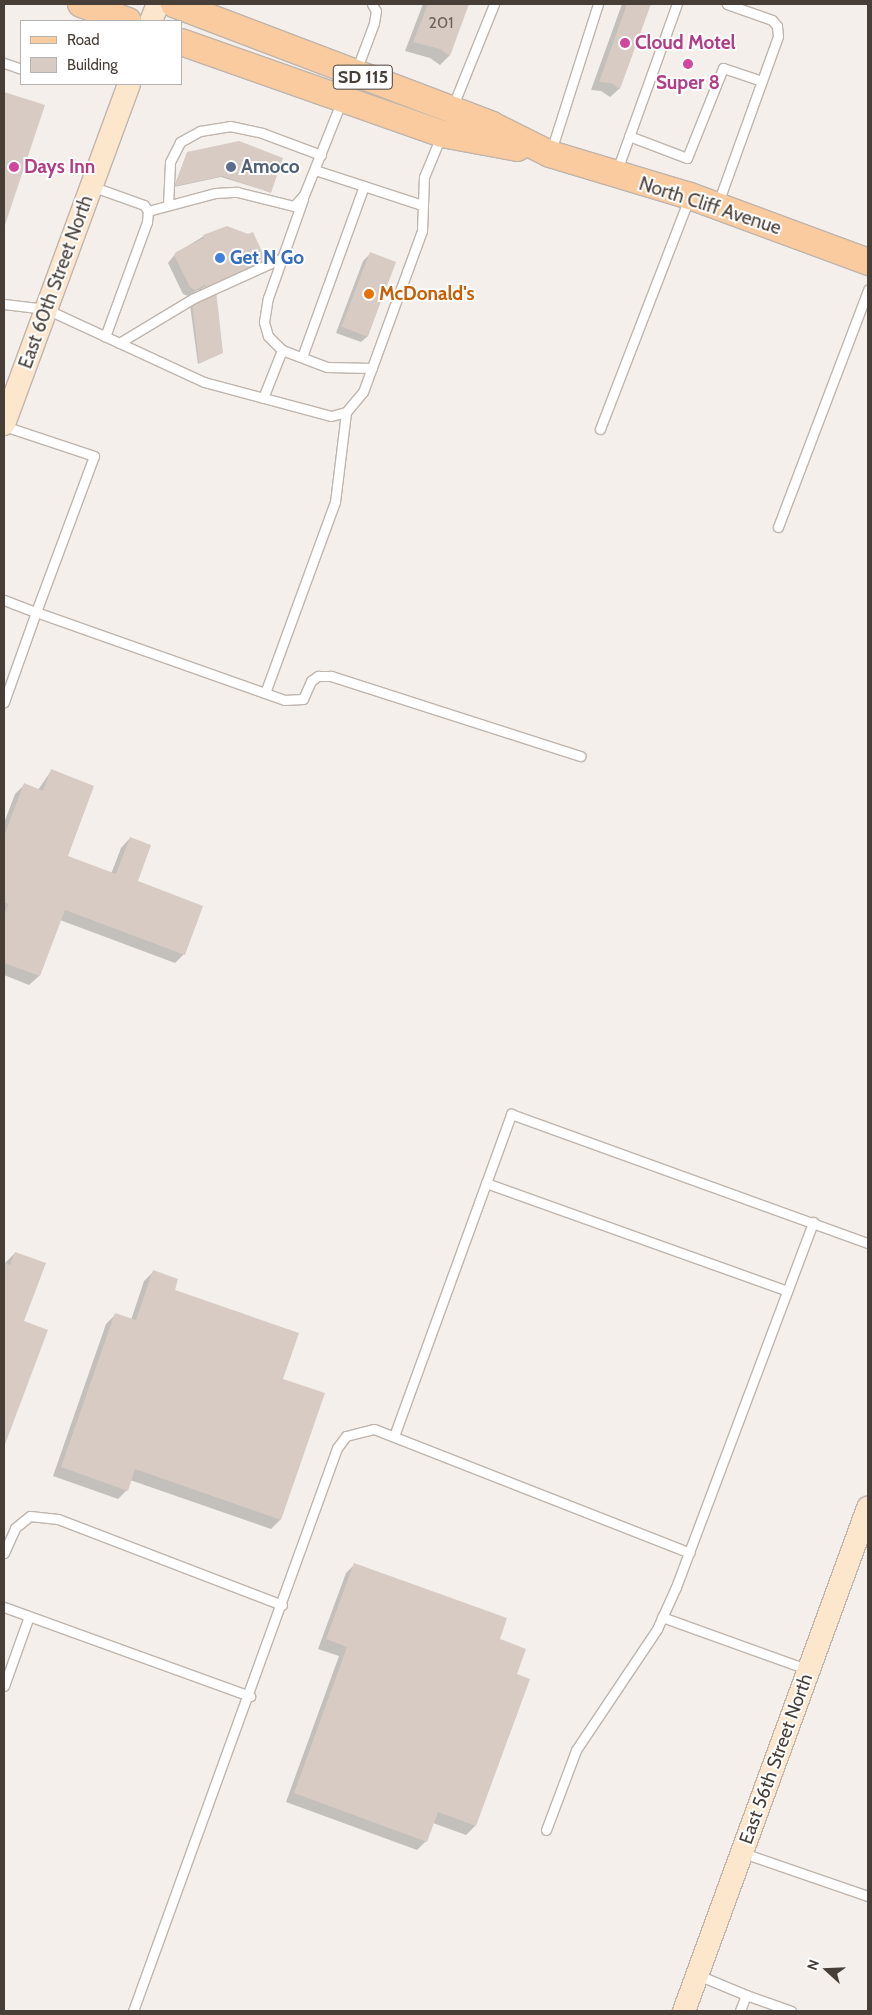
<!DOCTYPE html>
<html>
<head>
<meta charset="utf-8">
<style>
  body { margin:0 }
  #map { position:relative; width:872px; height:2015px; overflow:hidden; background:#f4efea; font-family:Cabin,sans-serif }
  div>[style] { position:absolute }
  .shadow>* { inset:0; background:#0003 }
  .building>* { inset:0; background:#d8cbc3; transform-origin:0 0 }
  .roads { filter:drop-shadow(1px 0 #bfb5ad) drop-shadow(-1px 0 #bfb5ad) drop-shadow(0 1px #bfb5ad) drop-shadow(0 -1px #bfb5ad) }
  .lane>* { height:9px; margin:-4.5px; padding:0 4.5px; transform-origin:4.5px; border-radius:4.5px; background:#fff }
  .secondary>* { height:22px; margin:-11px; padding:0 11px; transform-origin:11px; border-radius:11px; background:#fce6cc }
  .primary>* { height:26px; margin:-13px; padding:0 13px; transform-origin:13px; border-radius:13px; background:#f9cb9e }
  .dots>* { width:14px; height:14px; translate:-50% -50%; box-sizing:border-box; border:2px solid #fff; border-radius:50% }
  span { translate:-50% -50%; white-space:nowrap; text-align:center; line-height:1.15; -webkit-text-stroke:4px #fff; paint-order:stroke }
  .number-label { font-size:16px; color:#6c615b }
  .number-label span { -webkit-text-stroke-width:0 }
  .shield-label span { padding:1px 4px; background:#fff; border:1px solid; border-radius:4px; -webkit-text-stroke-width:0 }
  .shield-label { font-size:18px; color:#483e38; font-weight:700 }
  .hotel-label { font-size:19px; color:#b23c85; font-weight:700 }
  .left { translate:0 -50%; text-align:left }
  .service-label { font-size:19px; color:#4e5e75; font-weight:700 }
  .street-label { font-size:19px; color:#483e38 }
  .shop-label { font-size:19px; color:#366cbe; font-weight:700 }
  .food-label { font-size:19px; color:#c56008; font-weight:700 }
  .frame { position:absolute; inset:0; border:5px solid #483e38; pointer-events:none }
  .legend { position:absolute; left:20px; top:20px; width:162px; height:65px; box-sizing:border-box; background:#fff; border:1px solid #b6b2af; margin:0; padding:6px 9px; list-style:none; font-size:15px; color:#483e38 }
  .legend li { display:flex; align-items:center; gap:10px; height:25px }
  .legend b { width:25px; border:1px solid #b6b2af }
  .north { position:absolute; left:802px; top:1945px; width:50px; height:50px; -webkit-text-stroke:4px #fff; paint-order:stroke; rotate:290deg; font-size:14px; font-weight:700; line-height:20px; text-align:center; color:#483e38 }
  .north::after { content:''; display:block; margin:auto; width:18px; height:22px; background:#483e38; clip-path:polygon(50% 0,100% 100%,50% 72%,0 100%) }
</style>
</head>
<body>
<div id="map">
  <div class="shadow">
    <i style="clip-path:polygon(423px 4px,468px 4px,449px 56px,440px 65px,430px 58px,405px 51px)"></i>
    <i style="clip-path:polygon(622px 4px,650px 4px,619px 89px,610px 97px,601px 91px,591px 90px)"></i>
    <i style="clip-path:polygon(4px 93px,44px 106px,4px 225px)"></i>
    <i style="clip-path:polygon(187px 153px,270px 192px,221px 177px,174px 187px)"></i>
    <i style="clip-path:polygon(evenodd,204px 236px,264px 260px,257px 266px,200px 294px,198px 290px,188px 296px,183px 294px,168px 263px,176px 253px,204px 236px,258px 262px,258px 265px,202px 291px,201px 289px,258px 262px)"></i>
    <i style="clip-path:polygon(370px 254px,394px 263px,368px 336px,361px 342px,336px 333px,363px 261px)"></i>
    <i style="clip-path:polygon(192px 303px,220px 354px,198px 364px,190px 305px)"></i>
    <i style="clip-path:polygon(51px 771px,66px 856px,111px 874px,121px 848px,130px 838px,136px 882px,184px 954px,175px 963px,60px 920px,39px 976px,29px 985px,4px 975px,4px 823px,15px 794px,24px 785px,38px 790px)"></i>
    <i style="clip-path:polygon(15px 1253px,23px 1322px,46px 1331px,4px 1444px,4px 1264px)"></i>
    <i style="clip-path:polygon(153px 1272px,282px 1379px,280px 1520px,271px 1529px,130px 1480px,127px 1490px,118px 1499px,53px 1476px,106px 1324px,115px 1315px,131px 1320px,144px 1281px)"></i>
    <i style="clip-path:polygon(355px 1564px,498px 1640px,475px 1826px,466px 1835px,433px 1823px,426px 1841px,417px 1850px,286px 1802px,339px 1656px,318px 1649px,346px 1573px)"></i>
  </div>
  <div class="building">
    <i style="clip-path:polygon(428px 4px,469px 4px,450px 56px,440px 49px,413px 42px)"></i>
    <i style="clip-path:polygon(627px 4px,651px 4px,620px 89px,611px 83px,599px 82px)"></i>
    <i style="clip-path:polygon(4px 92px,45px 105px,4px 228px)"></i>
    <i style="clip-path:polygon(239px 141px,283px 158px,271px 193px,223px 176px,175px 186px,187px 152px)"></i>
    <i style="clip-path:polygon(227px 226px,248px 234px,253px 232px,266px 260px,207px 288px,205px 285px,195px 290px,190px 287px,174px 255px,176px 252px,204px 238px,203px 235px)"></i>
    <i style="left:370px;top:252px;width:28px;height:80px;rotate:21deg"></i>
    <i style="clip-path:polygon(216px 290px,223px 353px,199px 363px,192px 302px)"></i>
    <i style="clip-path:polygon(51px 769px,94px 786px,68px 856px,116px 874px,130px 837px,151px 845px,138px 881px,203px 906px,185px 955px,65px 910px,40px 976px,4px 963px,4px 916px,8px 904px,4px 902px,4px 836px,24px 783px,43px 791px)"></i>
    <i style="clip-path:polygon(15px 1252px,46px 1263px,24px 1321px,48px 1330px,4px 1447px,4px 1262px,10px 1265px)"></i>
    <i style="clip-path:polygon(153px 1270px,178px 1279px,175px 1290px,299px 1333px,283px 1379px,325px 1393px,281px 1520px,135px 1469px,128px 1491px,61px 1467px,115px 1313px,136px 1320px)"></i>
    <i style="clip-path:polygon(354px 1563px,507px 1618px,500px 1639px,526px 1649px,517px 1674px,530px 1679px,476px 1826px,438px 1812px,427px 1842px,294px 1793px,347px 1647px,326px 1639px)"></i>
  </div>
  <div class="roads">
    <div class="lane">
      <i style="left:4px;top:63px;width:18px;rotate:19deg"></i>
      <i style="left:356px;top:71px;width:51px;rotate:-69.4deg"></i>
      <i style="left:374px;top:23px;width:12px;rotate:-81deg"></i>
      <i style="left:376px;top:11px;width:8px;rotate:-120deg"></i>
      <i style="left:452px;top:108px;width:112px;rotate:-68deg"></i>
      <i style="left:629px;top:136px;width:62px;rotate:20.8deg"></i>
      <i style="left:687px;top:158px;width:97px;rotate:-68.2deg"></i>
      <i style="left:723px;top:68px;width:41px;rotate:18.4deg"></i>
      <i style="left:551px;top:151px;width:154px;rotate:-72.3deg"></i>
      <i style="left:315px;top:170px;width:113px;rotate:18.1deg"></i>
      <i style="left:616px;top:173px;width:180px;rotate:-70.2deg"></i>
      <i style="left:91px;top:186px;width:56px;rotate:19.7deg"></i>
      <i style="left:144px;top:205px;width:7px;rotate:56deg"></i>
      <i style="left:148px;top:211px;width:11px;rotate:95deg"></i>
      <i style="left:147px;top:222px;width:122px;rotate:110.1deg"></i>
      <i style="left:718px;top:203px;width:177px;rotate:-70.2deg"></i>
      <i style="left:778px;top:36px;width:10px;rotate:-96deg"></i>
      <i style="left:777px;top:26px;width:8px;rotate:-130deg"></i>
      <i style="left:772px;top:20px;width:48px;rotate:-160.4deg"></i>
      <i style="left:168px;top:205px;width:43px;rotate:-87.3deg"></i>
      <i style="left:170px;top:162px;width:22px;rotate:-63deg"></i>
      <i style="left:180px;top:142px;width:23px;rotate:-29deg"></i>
      <i style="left:200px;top:131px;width:30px;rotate:-9deg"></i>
      <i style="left:230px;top:126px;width:33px;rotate:12deg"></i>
      <i style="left:262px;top:133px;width:63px;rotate:20.4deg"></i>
      <i style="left:148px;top:211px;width:69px;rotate:-15deg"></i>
      <i style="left:215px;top:193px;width:22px;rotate:-3deg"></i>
      <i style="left:237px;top:192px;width:59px;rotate:13.8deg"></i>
      <i style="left:294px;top:206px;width:15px;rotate:-48deg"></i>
      <i style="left:304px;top:195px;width:102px;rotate:-68.2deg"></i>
      <i style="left:4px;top:304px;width:42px;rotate:6.8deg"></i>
      <i style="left:46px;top:309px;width:174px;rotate:24.8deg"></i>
      <i style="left:204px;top:382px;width:131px;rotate:15deg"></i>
      <i style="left:331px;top:416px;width:16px;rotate:-15deg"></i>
      <i style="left:346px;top:412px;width:26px;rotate:-50deg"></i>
      <i style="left:363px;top:392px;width:171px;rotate:-69.9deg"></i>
      <i style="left:422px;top:231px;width:54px;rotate:-87.9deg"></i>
      <i style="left:424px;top:177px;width:44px;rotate:-67.5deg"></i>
      <i style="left:119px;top:343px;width:87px;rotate:-31deg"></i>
      <i style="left:194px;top:298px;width:94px;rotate:-24.4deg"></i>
      <i style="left:282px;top:350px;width:48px;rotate:20.7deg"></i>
      <i style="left:327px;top:367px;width:45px;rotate:1.3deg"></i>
      <i style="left:302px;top:357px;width:182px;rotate:-70.1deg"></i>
      <i style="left:263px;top:398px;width:52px;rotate:-68.4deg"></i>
      <i style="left:282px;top:350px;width:20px;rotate:-135deg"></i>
      <i style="left:268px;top:336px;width:15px;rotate:-106deg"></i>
      <i style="left:264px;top:322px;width:24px;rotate:-81deg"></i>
      <i style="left:268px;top:298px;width:105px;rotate:-70.5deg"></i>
      <i style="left:4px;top:426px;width:95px;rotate:18.4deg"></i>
      <i style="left:94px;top:456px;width:166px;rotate:110.4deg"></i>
      <i style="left:36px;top:612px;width:263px;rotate:19.5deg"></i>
      <i style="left:284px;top:700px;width:19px;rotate:-3deg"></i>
      <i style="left:303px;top:699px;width:20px;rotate:-66deg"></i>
      <i style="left:311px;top:681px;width:9px;rotate:-36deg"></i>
      <i style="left:318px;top:676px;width:13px"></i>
      <i style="left:331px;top:676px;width:262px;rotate:17.8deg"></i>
      <i style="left:600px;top:429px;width:248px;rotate:-68.9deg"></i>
      <i style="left:778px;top:527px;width:254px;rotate:-69.2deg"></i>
      <i style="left:4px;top:600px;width:34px;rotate:21deg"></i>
      <i style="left:36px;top:612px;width:96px;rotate:109.6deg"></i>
      <i style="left:265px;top:693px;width:203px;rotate:-69.9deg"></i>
      <i style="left:335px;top:502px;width:91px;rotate:-83deg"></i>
      <i style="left:486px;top:1183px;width:320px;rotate:19.7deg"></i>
      <i style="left:394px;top:1436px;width:343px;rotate:-70deg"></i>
      <i style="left:511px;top:1114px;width:380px;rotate:19.9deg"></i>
      <i style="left:4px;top:1553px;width:27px;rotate:-66deg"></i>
      <i style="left:15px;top:1528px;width:19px;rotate:-39deg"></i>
      <i style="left:30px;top:1516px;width:28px;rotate:6deg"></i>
      <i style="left:58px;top:1519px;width:240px;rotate:21deg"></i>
      <i style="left:4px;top:1607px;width:262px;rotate:19.9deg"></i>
      <i style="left:662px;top:1617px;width:156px;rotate:19.8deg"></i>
      <i style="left:4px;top:1686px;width:74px;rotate:-70.3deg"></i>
      <i style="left:546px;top:1830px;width:85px;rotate:-69.4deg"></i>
      <i style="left:576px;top:1750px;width:146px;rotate:-56.2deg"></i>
      <i style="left:657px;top:1629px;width:46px;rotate:-65.7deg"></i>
      <i style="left:676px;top:1587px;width:390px;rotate:-69.4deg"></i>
      <i style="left:743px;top:1853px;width:132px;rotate:19deg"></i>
      <i style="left:698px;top:1975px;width:52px;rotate:22.6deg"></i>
      <i style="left:746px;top:1995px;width:17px;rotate:111deg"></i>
      <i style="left:746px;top:1995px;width:48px;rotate:19.6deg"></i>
      <i style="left:133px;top:2011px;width:599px;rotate:-70.08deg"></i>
      <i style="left:337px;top:1448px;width:15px;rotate:-53deg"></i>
      <i style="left:346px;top:1436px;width:29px;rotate:-14deg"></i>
      <i style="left:374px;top:1429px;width:339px;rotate:21.4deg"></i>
    </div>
    <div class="secondary">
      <i style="left:151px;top:21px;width:18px;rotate:-68deg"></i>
      <i style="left:4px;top:424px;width:362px;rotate:-69.8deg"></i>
      <i style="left:684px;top:2011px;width:536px;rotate:-69.91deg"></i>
    </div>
    <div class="primary">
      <i style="left:81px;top:4px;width:50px;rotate:19.9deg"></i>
      <i style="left:174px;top:4px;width:340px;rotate:20.8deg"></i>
      <i style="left:492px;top:125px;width:65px;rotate:26.6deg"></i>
      <i style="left:550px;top:154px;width:146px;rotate:16.7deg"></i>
      <i style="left:690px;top:196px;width:190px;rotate:20.3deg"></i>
      <i style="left:181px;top:42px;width:277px;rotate:19.4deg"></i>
      <i style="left:442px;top:134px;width:77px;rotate:10.4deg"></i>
    </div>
  </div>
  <div class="dots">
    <i style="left:625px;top:43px;background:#d1479c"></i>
    <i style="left:688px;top:64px;background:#d1479c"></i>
    <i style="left:14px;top:167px;background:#d1479c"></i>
    <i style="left:231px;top:167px;background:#5c6f8a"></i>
    <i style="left:220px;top:258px;background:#3f7fe0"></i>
    <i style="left:369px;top:294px;background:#e8710a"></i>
  </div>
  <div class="number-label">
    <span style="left:441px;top:23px">201</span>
  </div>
  <div class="shield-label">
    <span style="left:363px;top:77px">SD 115</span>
  </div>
  <div class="hotel-label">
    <span class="left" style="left:635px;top:43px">Cloud Motel</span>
    <span style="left:688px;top:83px">Super 8</span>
    <span class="left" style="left:24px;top:167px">Days Inn</span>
  </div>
  <div class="service-label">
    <span class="left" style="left:241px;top:167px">Amoco</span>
  </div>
  <div class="street-label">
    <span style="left:710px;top:206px;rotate:18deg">North Cliff Avenue</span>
    <span style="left:56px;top:282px;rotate:-70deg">East 60th Street North</span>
    <span style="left:776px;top:1759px;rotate:-70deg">East 56th Street North</span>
  </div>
  <div class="shop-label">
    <span class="left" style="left:230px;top:258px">Get N Go</span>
  </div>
  <div class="food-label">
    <span class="left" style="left:379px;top:294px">McDonald's</span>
  </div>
  <div class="frame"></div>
  <ul class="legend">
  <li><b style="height:6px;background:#f9cb9e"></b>Road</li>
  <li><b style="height:14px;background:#d8cbc3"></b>Building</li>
  </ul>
  <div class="north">N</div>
</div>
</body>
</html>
